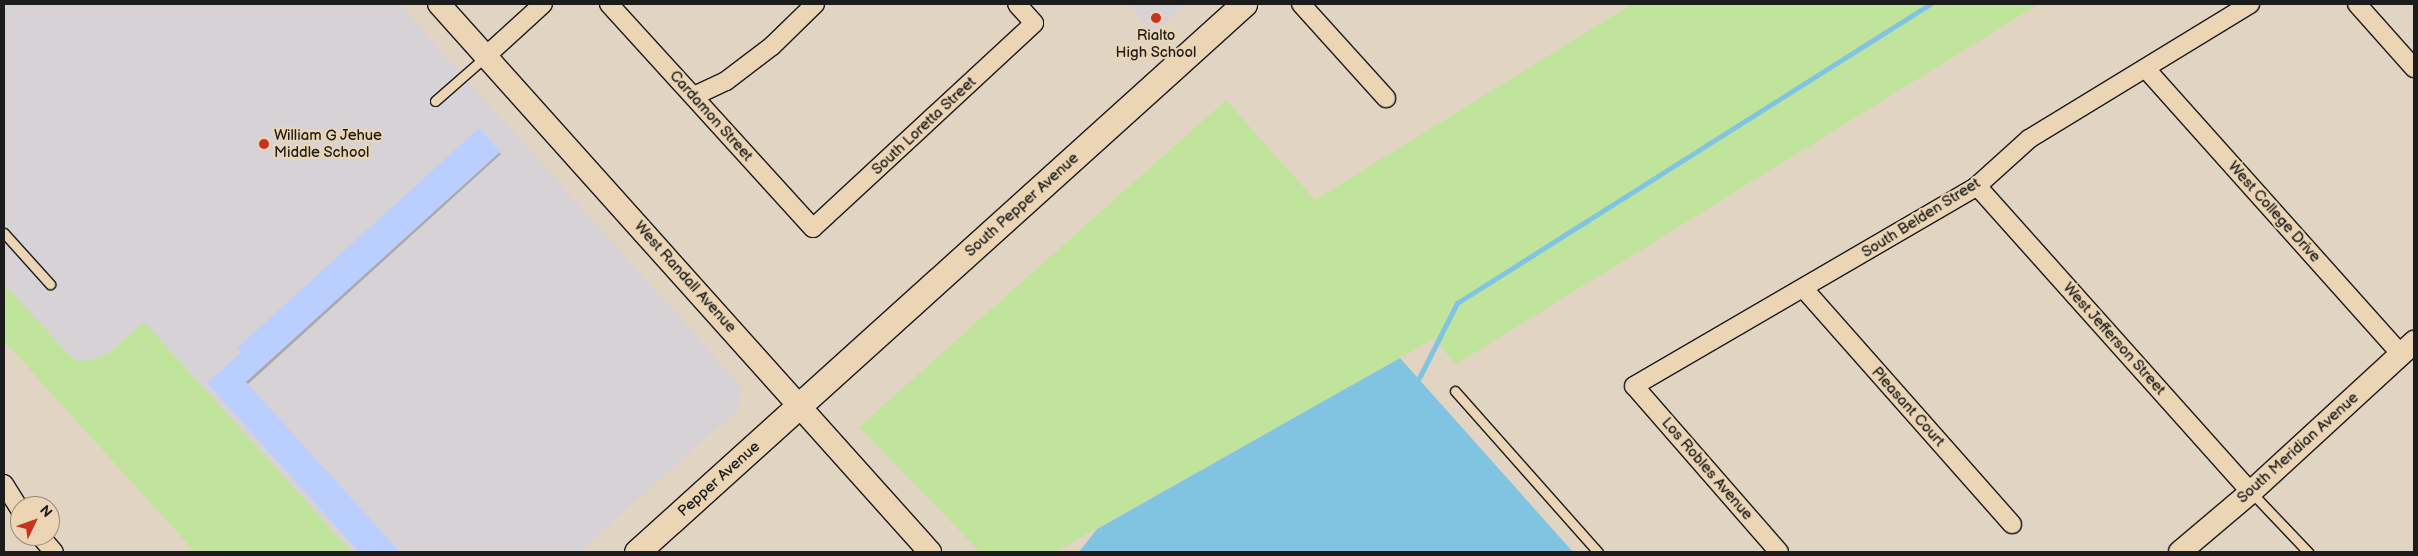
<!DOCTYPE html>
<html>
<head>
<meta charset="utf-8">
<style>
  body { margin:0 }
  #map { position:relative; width:2418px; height:556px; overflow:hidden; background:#e1d4c3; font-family:"Balsamiq Sans",sans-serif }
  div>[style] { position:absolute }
  .built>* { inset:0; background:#d6d2d5 }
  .green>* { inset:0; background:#c1e49d }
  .water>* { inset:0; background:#81c4e2 }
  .shadow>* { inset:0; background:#0003 }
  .stream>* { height:5px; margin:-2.5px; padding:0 2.5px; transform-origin:2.5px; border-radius:2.5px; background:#81c4e2 }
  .building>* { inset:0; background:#bbcfff }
  .roads { filter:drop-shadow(1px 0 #1c1c1c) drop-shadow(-1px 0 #1c1c1c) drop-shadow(0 1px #1c1c1c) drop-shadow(0 -1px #1c1c1c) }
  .service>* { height:9px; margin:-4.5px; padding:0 4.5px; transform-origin:4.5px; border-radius:4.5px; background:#ebd5b4 }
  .minor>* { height:18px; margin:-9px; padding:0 9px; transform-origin:9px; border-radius:9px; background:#ebd5b4 }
  .tertiary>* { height:22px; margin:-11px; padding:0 11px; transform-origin:11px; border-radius:11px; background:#ebd5b4 }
  .secondary>* { height:25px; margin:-12.5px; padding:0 12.5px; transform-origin:12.5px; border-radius:12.5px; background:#ebd5b4 }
  .dots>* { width:14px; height:14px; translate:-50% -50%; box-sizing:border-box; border:2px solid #ebd5b4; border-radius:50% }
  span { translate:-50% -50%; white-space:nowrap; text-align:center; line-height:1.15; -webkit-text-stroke:4.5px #ebd5b4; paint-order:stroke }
  .poi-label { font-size:15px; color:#1c1c1c }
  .left { translate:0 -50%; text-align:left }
  .street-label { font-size:15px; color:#1c1c1c }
  .frame { position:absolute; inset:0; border:5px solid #1c1c1c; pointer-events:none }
  .north { position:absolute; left:10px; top:496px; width:50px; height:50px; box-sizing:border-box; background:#ebd5b4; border:1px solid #988b77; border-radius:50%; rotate:48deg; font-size:14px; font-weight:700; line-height:20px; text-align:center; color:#1c1c1c }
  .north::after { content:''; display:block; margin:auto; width:18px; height:22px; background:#c8321e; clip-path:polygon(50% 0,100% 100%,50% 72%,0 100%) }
</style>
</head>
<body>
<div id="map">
  <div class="built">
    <i style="clip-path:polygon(4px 4px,399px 4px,741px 386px,739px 408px,579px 552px,352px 552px,144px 323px,109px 353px,92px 360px,79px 361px,72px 358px,4px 284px)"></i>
    <i style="clip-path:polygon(1128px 4px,1186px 4px,1154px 33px)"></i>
  </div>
  <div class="green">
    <i style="clip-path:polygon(1632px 4px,2039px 4px,1455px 365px,1435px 338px,1055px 552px,980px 552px,859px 427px,1226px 100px,1315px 200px)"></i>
    <i style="clip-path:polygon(4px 284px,72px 358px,79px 361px,92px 360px,109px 353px,144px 322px,352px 552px,195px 552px,4px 341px)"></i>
  </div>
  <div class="water">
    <i style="clip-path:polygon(1400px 358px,1573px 552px,1079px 552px,1097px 529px)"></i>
  </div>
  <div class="shadow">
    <i style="clip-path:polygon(479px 130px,501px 154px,247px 385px,398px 552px,361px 552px,209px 383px)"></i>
  </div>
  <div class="stream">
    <i style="left:1419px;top:378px;width:84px;rotate:-63.1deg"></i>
    <i style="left:1457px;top:303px;width:560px;rotate:-32.3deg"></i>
  </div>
  <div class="building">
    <i style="clip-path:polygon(479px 128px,500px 152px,246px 382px,400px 552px,359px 552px,207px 383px,241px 353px,237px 348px)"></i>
  </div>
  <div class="roads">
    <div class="service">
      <i style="left:435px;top:101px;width:67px;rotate:-41.3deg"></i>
      <i style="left:4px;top:233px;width:69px;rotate:48deg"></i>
      <i style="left:1455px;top:391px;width:215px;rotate:48.4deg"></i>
      <i style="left:2251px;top:492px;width:83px;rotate:46.5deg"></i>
    </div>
    <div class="minor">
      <i style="left:609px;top:4px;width:303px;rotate:47.7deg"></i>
      <i style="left:813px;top:228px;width:301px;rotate:-42.8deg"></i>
      <i style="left:1034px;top:23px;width:25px;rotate:-132deg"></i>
      <i style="left:1301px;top:4px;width:127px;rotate:47.9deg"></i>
      <i style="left:2357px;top:4px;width:86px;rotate:48.3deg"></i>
      <i style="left:486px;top:56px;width:77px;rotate:-42.4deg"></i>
      <i style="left:2146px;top:69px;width:382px;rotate:48.2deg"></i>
      <i style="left:694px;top:96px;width:35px;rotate:-25deg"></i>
      <i style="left:726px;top:81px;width:58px;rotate:-37.3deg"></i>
      <i style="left:772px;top:46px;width:60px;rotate:-44.3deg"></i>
      <i style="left:1977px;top:186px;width:411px;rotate:48.2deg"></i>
      <i style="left:1804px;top:289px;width:314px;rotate:48.5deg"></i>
      <i style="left:4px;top:484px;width:31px;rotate:58deg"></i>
      <i style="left:40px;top:536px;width:21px;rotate:49deg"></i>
      <i style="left:1779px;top:552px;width:220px;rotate:-131.1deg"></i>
      <i style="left:1634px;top:386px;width:397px;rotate:-30.2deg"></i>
      <i style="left:1977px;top:186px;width:70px;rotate:-42.1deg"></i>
      <i style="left:2029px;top:139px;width:259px;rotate:-31.4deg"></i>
    </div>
    <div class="tertiary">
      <i style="left:439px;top:4px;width:736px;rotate:48.14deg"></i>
      <i style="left:2180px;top:552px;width:93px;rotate:-40.2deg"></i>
      <i style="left:2251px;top:492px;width:222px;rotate:-42.6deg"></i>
    </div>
    <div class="secondary">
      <i style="left:637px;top:552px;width:818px;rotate:-42.08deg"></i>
    </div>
  </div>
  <div class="dots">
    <i style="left:1156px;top:18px;background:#c8321e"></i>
    <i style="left:264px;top:144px;background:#c8321e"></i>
  </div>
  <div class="poi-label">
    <span style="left:1156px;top:44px">Rialto<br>High School</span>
    <span class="left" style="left:274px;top:144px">William G Jehue<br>Middle School</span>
  </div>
  <div class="street-label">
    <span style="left:711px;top:116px;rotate:48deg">Cardamon Street</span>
    <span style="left:924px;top:126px;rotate:-43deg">South Loretta Street</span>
    <span style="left:1022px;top:205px;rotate:-42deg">South Pepper Avenue</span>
    <span style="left:2274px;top:212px;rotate:48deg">West College Drive</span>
    <span style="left:1921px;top:218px;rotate:-32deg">South Belden Street</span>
    <span style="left:685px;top:277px;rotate:48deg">West Randall Avenue</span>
    <span style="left:2114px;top:339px;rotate:48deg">West Jefferson Street</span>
    <span style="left:1908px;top:407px;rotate:48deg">Pleasant Court</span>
    <span style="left:2298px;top:448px;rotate:-42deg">South Meridian Avenue</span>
    <span style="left:1707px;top:469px;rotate:49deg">Los Robles Avenue</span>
    <span style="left:719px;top:479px;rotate:-42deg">Pepper Avenue</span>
  </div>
  <div class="frame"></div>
  <div class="north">N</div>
</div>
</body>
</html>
